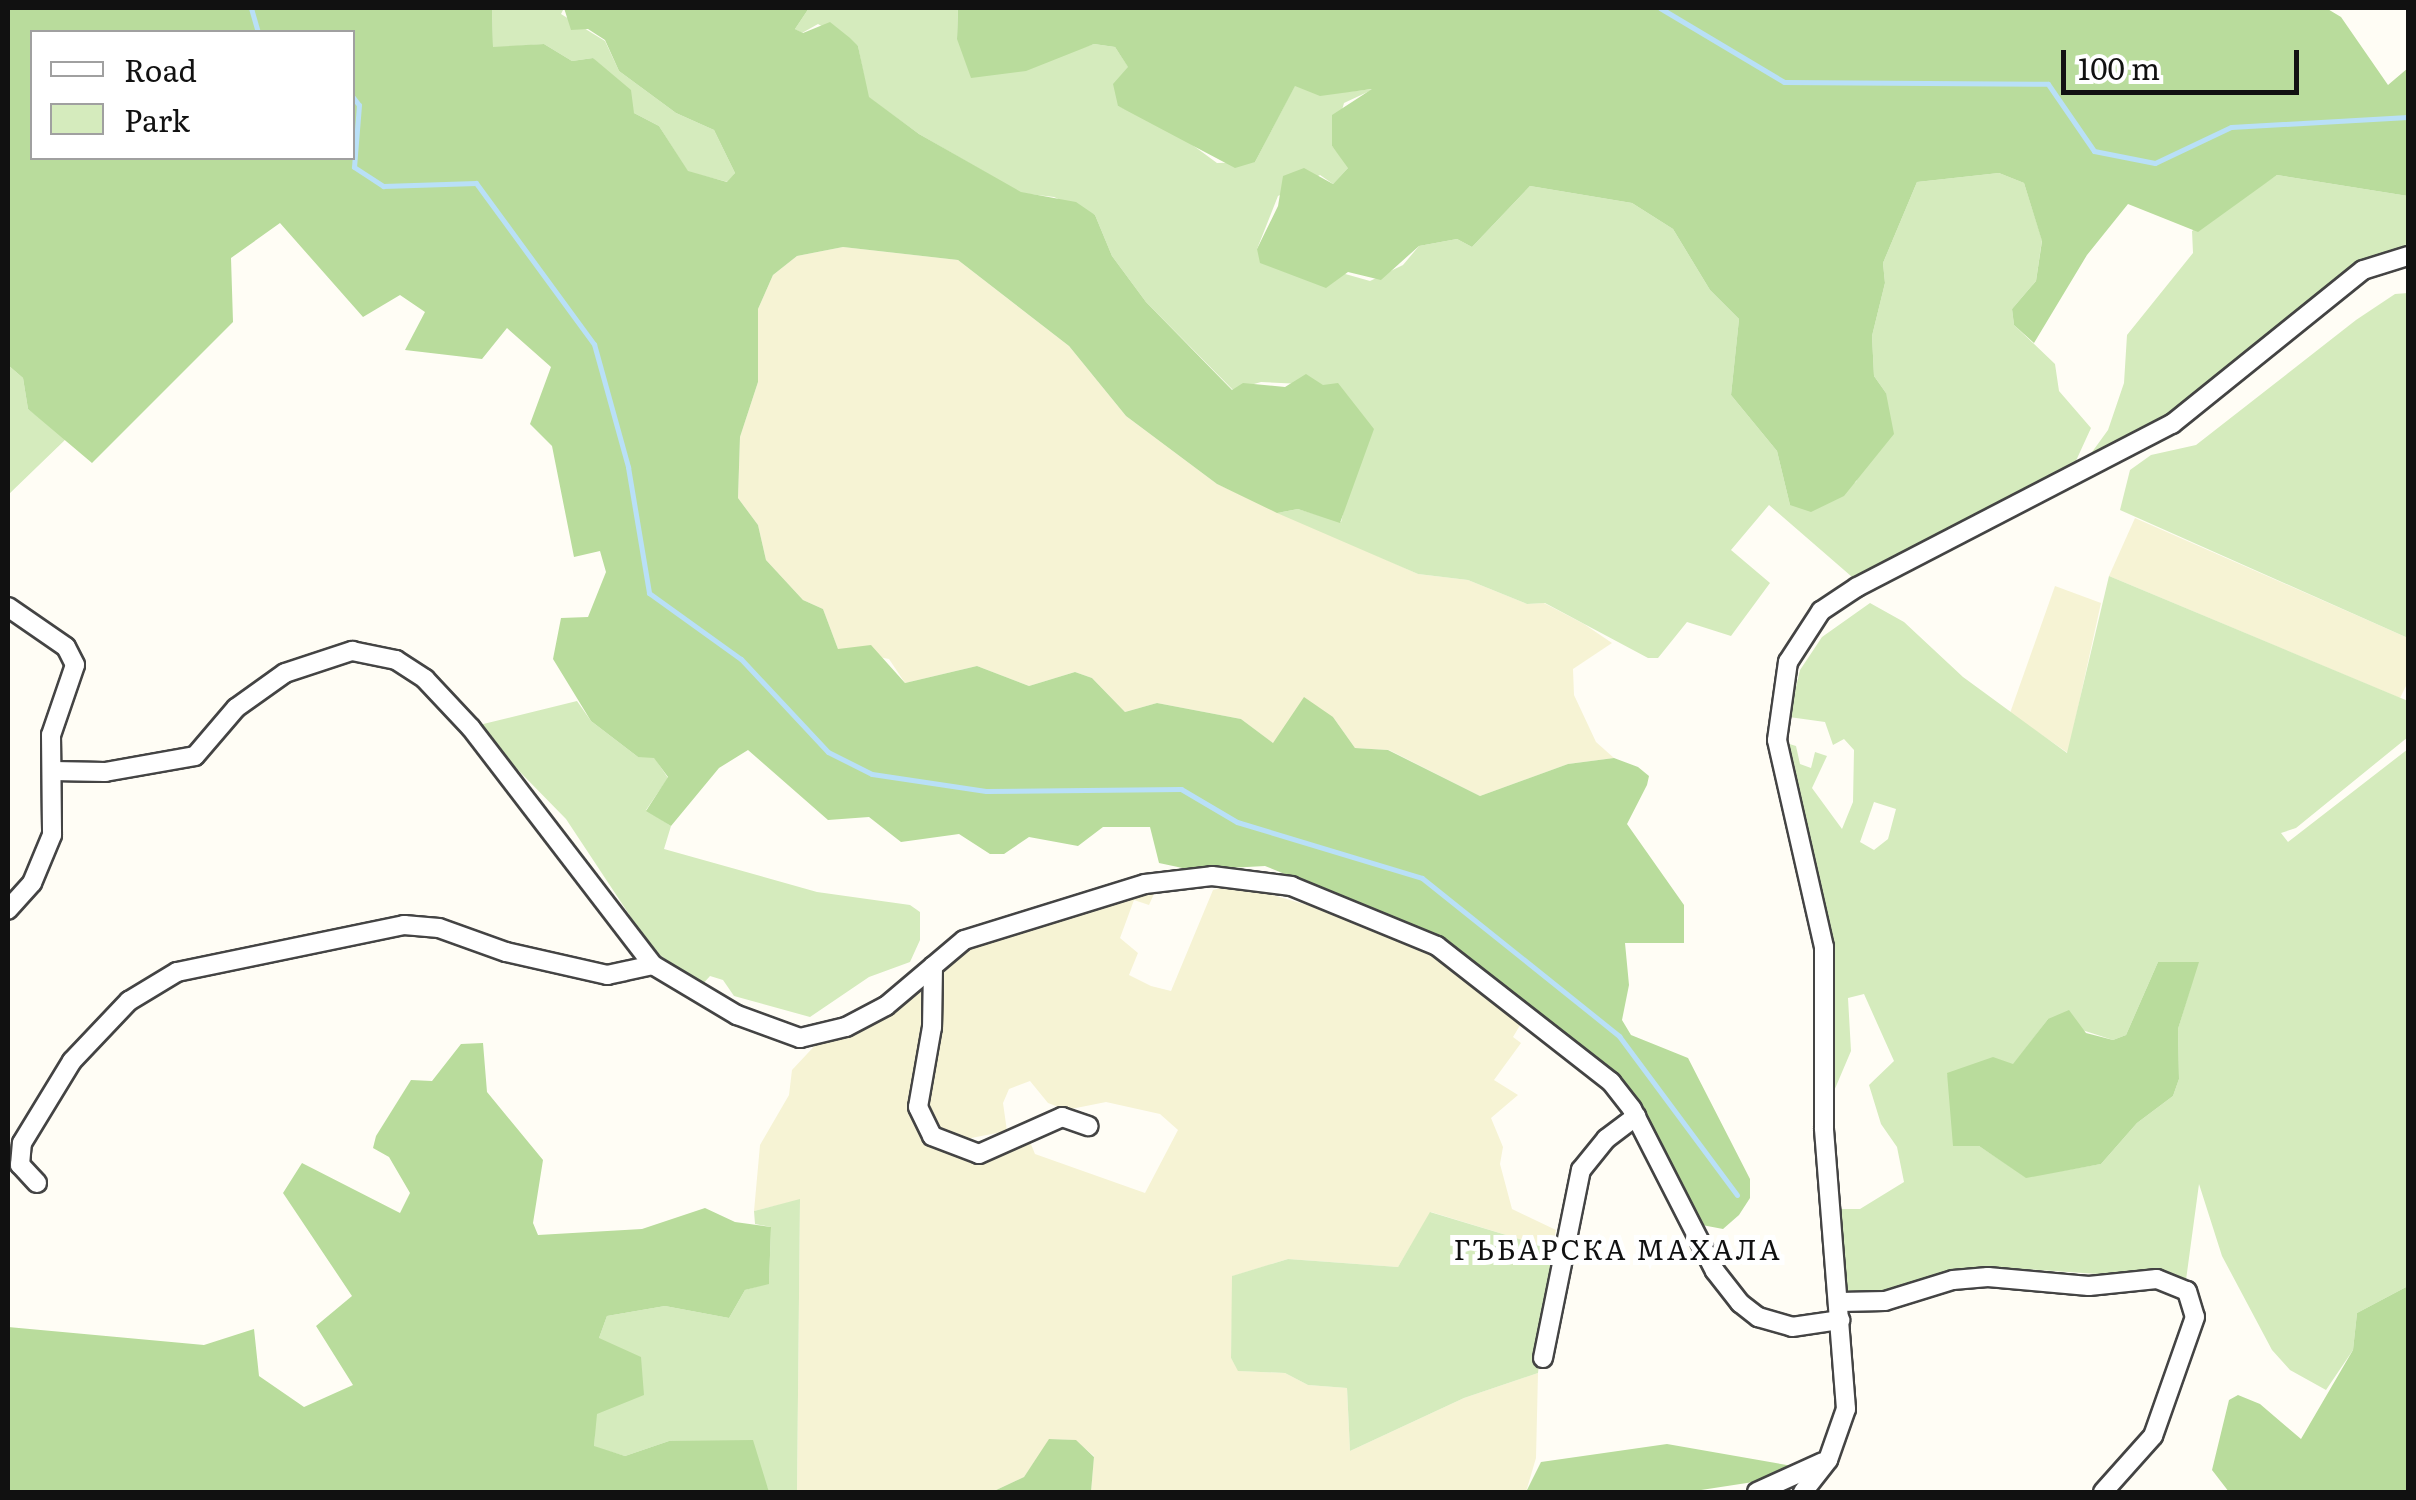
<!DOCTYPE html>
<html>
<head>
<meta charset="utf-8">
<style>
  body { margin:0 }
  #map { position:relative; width:2416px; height:1500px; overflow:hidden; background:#fffdf5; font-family:Literata,serif }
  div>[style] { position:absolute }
  .farmland>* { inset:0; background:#f6f3d4 }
  .green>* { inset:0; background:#d5ebbd }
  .forest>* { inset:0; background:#b9dc9c }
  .stream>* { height:5px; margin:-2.5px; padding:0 2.5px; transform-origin:2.5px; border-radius:2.5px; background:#b9e0f7 }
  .roads { filter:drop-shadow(2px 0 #444) drop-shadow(-2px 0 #444) drop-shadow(0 2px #444) drop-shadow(0 -2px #444) }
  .minor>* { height:18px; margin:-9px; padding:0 9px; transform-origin:9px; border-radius:9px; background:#fff }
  span { translate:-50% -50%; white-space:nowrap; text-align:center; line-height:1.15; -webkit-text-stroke:10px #fff; paint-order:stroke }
  .neighbourhood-label { font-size:28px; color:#111; letter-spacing:2.5px }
  .frame { position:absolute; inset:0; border:10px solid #111; pointer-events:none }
  .legend { position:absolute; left:30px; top:30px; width:325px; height:130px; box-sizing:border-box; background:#fff; border:2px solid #a0a0a0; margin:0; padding:12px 18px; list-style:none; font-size:30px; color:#111 }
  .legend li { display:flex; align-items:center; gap:20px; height:50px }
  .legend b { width:50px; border:2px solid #a0a0a0 }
  .scale { position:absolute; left:2061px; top:50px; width:238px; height:45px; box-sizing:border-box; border:5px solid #111; border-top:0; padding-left:12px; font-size:30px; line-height:35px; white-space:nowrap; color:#111; -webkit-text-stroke:8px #fff; paint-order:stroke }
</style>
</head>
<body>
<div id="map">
  <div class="farmland">
    <i style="clip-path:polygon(843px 247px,958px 260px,1069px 346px,1126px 416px,1217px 484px,1418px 574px,1468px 580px,1527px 604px,1544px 603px,1584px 624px,1612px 643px,1573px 669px,1574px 695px,1596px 742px,1614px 758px,1568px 764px,1480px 796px,1389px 750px,1355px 748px,1333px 717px,1274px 744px,1241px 719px,1157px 703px,1125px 712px,1092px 678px,1075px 672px,1029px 686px,977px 666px,905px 683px,889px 659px,838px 649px,823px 609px,803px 600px,766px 560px,758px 525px,738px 498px,740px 437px,758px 382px,758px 309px,773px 275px,797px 256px)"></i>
    <i style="clip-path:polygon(2135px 518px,2408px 638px,2408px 682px,2400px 698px,2109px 576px)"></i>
    <i style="clip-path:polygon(2055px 586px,2101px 603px,2068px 753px,2010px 713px)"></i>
    <i style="clip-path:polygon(1146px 877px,1161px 878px,1149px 905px,1134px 900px,1120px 938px,1138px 953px,1129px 975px,1151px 986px,1171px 991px,1213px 890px,1235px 884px,1421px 938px,1525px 1017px,1513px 1037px,1521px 1043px,1494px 1080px,1518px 1095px,1491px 1118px,1503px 1147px,1500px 1164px,1512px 1209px,1556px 1230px,1552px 1249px,1431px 1212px,1398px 1267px,1288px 1259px,1233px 1276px,1231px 1358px,1239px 1371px,1285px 1373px,1308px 1385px,1347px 1388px,1350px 1451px,1464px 1398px,1538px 1373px,1536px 1458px,1526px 1492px,1091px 1492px,1094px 1456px,1075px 1440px,1050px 1439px,1024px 1477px,992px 1492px,797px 1492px,800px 1200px,754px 1211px,760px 1145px,789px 1095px,792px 1070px,821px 1039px,930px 963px,912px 1108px,928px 1134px,962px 1152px,1028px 1137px,1035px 1154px,1145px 1193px,1178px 1130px,1160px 1114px,1106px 1102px,1066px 1110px,1048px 1103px,1030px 1081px,1009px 1089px,1003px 1103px,1007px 1131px,961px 1140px,933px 1129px,916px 1095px,934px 958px,968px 936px)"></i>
  </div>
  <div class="green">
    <i style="clip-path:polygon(492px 8px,564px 8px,561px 14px,605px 41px,619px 71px,676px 113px,714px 130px,735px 173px,728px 182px,688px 172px,659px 126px,634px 113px,593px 58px,572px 61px,544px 44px,493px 48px)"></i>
    <i style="clip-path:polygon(809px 8px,958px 8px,957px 39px,1054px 57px,1094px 44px,1115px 47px,1129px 68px,1118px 106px,1172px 130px,1217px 163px,1255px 162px,1295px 85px,1335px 93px,1374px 89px,1344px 103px,1332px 146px,1349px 167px,1333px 184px,1320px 175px,1278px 196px,1257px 249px,1370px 281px,1403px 265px,1419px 246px,1457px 239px,1472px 247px,1530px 186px,1632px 203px,1673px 229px,1710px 290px,1739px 319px,1731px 395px,1777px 451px,1790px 505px,1856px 482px,1886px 393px,1874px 376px,1872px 336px,1885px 283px,1883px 263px,1917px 182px,1999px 173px,2024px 183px,2042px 240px,2036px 281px,2012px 309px,2014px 325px,2055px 364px,2059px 391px,2091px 428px,2069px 476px,1859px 583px,1769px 505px,1731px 550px,1770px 583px,1731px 636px,1687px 622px,1658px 658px,1648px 658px,1545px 603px,1527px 604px,1468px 580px,1418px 574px,1277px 513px,1298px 509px,1341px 522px,1348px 494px,1348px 396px,1323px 385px,1261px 382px,1233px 390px,1146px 302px,1112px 256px,1095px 215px,1054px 197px,1021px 193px,919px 134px,868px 97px,858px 46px,818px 24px,802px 33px,795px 29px)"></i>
    <i style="clip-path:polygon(2277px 175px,2408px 196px,2408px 256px,2393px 255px,2190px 409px,2079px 470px,2108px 430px,2124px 383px,2127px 335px,2193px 253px,2192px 231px)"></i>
    <i style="clip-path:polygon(2408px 293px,2408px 638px,2120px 510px,2130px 470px,2151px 455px,2196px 445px,2356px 320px,2395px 294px)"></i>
    <i style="clip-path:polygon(8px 365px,23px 378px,28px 409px,67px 438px,8px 495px)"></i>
    <i style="clip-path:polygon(evenodd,2109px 576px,2408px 701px,2408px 737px,2296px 828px,2281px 833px,2288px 842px,2408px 749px,2408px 1286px,2357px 1313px,2353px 1350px,2326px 1390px,2290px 1370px,2272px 1350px,2222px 1256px,2199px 1184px,2186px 1280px,1995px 1267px,1936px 1274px,1845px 1304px,1840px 1209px,1860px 1209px,1904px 1182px,1897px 1147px,1881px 1124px,1869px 1085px,1894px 1061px,1864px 994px,1848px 998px,1851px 1051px,1834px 1091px,1833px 956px,1786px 743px,1796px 746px,1800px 764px,1811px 768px,1815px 752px,1827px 756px,1812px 788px,1842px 829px,1853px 802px,1854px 750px,1844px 739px,1833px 745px,1825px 722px,1789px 717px,1800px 670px,1822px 637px,1870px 603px,1904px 622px,1963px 677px,2067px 753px,2109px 576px,1874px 802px,1896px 809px,1888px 839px,1874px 850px,1860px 842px,1874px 802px,2109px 576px,2158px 962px,2198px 962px,2178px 1029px,2179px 1079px,2173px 1096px,2137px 1123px,2101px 1164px,2026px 1177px,1979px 1146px,1947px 1074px,2013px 1065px,2048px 1019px,2113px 1040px,2126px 1035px,2158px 962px)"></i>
    <i style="clip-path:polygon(577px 701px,591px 721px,638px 757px,654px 757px,668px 778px,646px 810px,671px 826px,664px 849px,817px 892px,910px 905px,920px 912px,920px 940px,910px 962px,869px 977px,810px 1017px,734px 996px,723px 980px,710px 976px,701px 986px,652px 949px,566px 819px,475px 726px)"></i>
    <i style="clip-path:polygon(800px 1199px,797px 1492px,769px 1492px,762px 1474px,669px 1441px,625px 1456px,594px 1447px,599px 1338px,607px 1316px,665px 1306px,729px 1318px,745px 1290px,769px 1283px,771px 1227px,755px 1224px,754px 1211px)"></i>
    <i style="clip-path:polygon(1430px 1212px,1552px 1249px,1538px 1373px,1464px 1398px,1350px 1451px,1347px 1388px,1308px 1385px,1285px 1373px,1238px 1371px,1231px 1358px,1232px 1276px,1288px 1259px,1398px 1267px)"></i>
  </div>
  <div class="forest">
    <i style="clip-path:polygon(evenodd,8px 8px,492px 8px,493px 47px,544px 44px,572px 61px,593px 58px,631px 90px,634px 113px,659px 126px,688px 171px,727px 182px,735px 173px,714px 130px,676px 113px,619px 71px,605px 40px,588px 29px,571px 30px,564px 8px,809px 8px,795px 29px,803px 33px,830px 22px,850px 38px,858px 46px,869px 97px,919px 134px,1021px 192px,1076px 202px,1095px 215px,1112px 256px,1146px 302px,1232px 390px,1243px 383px,1285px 387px,1306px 374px,1323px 385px,1338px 383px,1374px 429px,1340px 523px,1298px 509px,1277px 513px,1217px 484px,1126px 416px,1069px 346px,958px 260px,843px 247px,797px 256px,773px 275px,758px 309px,758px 382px,740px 437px,738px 498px,758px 525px,766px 560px,803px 600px,823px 609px,838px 649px,871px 645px,905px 683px,977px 666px,1029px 686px,1075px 672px,1092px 678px,1125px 712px,1157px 703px,1241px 719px,1273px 743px,1304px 697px,1333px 717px,1355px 748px,1388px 750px,1480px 796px,1568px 764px,1614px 758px,1638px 767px,1649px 776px,1647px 785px,1627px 824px,1684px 905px,1684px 943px,1625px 943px,1629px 985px,1622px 1020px,1631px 1035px,1688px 1058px,1750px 1179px,1750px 1198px,1739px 1215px,1723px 1229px,1702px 1225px,1614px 1072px,1449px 941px,1265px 866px,1192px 870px,1159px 863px,1150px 827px,1103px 827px,1078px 846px,1029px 837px,1004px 854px,990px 854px,959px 834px,901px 842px,869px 817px,828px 820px,748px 750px,719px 768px,671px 826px,646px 811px,668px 777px,654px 758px,638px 757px,591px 721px,553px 659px,561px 618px,588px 617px,606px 572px,600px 551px,574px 557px,552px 446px,530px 424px,551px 367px,507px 328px,482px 359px,405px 350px,425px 312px,400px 295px,363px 317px,280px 223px,231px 258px,233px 322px,92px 463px,28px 409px,23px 378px,8px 365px,8px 8px,32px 32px,352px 32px,352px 158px,32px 158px,32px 32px)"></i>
    <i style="clip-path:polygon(958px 8px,2326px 8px,2341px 17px,2388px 85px,2408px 68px,2408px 196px,2277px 175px,2198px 232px,2128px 204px,2087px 255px,2034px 343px,2014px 325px,2012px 309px,2036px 281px,2042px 241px,2024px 183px,1999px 173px,1917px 182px,1883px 263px,1885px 283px,1872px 336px,1874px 376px,1886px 393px,1894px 434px,1844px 496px,1811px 512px,1790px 505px,1777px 451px,1731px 395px,1739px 319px,1710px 290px,1673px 229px,1632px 203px,1530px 186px,1472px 247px,1457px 239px,1419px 246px,1381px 280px,1348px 272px,1326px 288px,1260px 263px,1257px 249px,1278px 206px,1283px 176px,1304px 168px,1333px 184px,1348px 168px,1332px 146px,1332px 115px,1372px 89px,1320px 96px,1295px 86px,1255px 162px,1235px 168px,1118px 106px,1113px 84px,1128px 67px,1115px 47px,1094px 44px,1026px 71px,971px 78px,957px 39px)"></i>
    <i style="clip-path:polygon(2158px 962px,2199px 962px,2178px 1029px,2179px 1079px,2173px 1096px,2137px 1123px,2101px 1164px,2026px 1178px,1979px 1146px,1953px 1146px,1947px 1073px,1993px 1057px,2013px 1064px,2048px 1019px,2069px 1010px,2086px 1033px,2113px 1040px,2126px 1035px)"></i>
    <i style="clip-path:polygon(483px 1043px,487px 1092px,543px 1160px,533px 1223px,538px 1235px,642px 1229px,705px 1208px,735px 1222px,771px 1227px,769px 1284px,745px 1290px,729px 1318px,665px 1306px,607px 1316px,599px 1338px,641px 1357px,644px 1395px,597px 1414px,594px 1446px,625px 1456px,669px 1441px,753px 1440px,769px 1492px,8px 1492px,8px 1327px,204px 1345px,254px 1329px,259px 1376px,304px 1407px,353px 1385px,316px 1326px,352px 1296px,283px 1193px,302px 1163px,400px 1213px,410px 1193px,389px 1157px,373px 1148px,376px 1136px,411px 1080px,432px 1081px,461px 1044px)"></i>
    <i style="clip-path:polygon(2408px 1286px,2408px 1492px,2229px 1492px,2212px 1470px,2229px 1400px,2238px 1395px,2260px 1404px,2301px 1439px,2353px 1350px,2357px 1313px)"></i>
    <i style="clip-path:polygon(1049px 1439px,1076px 1440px,1094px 1457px,1091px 1492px,992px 1492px,1024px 1477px)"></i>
    <i style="clip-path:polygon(1667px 1444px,1798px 1467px,1773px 1479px,1688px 1492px,1526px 1492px,1541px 1462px)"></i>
  </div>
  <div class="stream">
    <i style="left:251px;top:8px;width:25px;rotate:74deg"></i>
    <i style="left:1660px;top:8px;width:144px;rotate:30.8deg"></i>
    <i style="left:1784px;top:82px;width:264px;rotate:0.4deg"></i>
    <i style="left:2048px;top:84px;width:81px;rotate:55.5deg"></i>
    <i style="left:2094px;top:151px;width:62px;rotate:11.1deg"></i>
    <i style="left:2155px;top:163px;width:84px;rotate:-25.3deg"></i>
    <i style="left:2231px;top:127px;width:177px;rotate:-3.2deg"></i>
    <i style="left:352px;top:96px;width:11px;rotate:52deg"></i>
    <i style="left:359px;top:105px;width:62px;rotate:94.6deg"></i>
    <i style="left:354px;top:167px;width:35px;rotate:33deg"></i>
    <i style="left:383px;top:186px;width:93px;rotate:-1.8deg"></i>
    <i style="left:476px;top:183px;width:200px;rotate:53.8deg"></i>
    <i style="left:594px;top:344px;width:128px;rotate:74.5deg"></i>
    <i style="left:628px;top:467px;width:128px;rotate:80.5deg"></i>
    <i style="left:649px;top:593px;width:113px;rotate:35.7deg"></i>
    <i style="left:741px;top:659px;width:127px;rotate:46.9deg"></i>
    <i style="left:828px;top:752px;width:49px;rotate:26.6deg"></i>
    <i style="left:872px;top:774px;width:115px;rotate:8.5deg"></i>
    <i style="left:986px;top:791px;width:195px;rotate:-0.6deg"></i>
    <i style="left:1181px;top:789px;width:65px;rotate:30.5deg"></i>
    <i style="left:1237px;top:822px;width:193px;rotate:16.8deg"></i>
    <i style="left:1422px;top:878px;width:253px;rotate:38.7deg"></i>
    <i style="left:1619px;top:1036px;width:198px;rotate:53.4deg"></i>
  </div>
  <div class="roads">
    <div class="minor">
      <i style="left:8px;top:607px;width:70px;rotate:34.6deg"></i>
      <i style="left:66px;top:647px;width:20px;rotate:63deg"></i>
      <i style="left:75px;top:665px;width:74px;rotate:108.9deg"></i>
      <i style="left:51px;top:735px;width:100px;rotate:89.4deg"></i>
      <i style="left:52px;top:835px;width:52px;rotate:112.6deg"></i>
      <i style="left:32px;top:883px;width:36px;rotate:132deg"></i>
      <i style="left:53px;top:771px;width:52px;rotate:1.1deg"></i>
      <i style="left:105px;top:772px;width:91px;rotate:-10.1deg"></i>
      <i style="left:195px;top:756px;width:63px;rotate:-49.5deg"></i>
      <i style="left:236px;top:708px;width:60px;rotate:-35.5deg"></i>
      <i style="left:285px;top:673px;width:71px;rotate:-18.2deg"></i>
      <i style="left:352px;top:651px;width:45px;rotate:11.6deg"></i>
      <i style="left:396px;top:660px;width:35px;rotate:33deg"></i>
      <i style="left:425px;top:679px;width:67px;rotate:46.8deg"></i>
      <i style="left:471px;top:728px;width:299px;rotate:52.5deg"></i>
      <i style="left:653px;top:965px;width:98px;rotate:30.8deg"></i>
      <i style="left:737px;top:1015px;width:67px;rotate:20.1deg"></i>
      <i style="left:800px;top:1038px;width:47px;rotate:-13.4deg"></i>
      <i style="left:846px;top:1027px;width:45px;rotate:-27.7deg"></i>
      <i style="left:886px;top:1006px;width:102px;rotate:-40.2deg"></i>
      <i style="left:964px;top:940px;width:189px;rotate:-17.2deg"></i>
      <i style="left:1145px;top:884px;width:67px;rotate:-6.8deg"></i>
      <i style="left:1212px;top:876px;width:80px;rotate:7.2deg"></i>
      <i style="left:1291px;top:886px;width:158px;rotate:22.3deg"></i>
      <i style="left:1437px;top:946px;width:221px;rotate:38deg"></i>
      <i style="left:1611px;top:1082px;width:34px;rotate:52deg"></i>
      <i style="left:1632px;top:1109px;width:182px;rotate:62.9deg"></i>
      <i style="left:1715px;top:1271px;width:41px;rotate:52deg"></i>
      <i style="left:1740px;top:1303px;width:23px;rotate:38deg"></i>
      <i style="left:1758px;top:1317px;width:35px;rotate:16deg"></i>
      <i style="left:1792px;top:1327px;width:49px;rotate:-8.3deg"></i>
      <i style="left:933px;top:966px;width:61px;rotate:90.9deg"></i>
      <i style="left:932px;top:1027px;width:81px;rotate:99.9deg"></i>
      <i style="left:918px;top:1107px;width:32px;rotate:64deg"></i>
      <i style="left:932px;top:1136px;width:50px;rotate:21deg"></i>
      <i style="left:979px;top:1154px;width:91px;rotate:-24deg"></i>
      <i style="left:1062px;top:1117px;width:28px;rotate:19deg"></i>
      <i style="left:37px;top:1183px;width:25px;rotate:-133deg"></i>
      <i style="left:20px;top:1165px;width:22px;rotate:-85deg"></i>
      <i style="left:22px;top:1143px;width:96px;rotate:-58.6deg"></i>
      <i style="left:72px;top:1061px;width:83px;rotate:-46.5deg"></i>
      <i style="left:129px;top:1001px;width:56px;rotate:-31.1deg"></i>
      <i style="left:177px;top:972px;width:232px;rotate:-11.7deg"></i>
      <i style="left:404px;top:925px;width:35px;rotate:5deg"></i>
      <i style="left:439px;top:928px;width:71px;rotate:19.7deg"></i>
      <i style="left:506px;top:952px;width:104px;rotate:12.8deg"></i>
      <i style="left:607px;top:975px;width:47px;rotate:-12.3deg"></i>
      <i style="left:1840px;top:1302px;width:45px;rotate:-1.3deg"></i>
      <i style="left:1885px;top:1301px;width:71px;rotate:-17.2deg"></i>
      <i style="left:1953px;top:1280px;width:35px;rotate:-5deg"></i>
      <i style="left:1988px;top:1277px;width:101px;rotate:5.1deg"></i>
      <i style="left:2089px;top:1286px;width:68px;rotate:-5.9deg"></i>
      <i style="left:2157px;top:1279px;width:32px;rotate:22deg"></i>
      <i style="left:2187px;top:1291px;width:27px;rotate:73deg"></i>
      <i style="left:2195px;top:1317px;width:126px;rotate:109.4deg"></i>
      <i style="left:2153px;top:1436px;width:75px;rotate:131.8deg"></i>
      <i style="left:1543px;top:1358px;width:192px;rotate:-78.6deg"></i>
      <i style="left:1581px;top:1170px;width:40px;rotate:-51deg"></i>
      <i style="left:1606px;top:1139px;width:38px;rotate:-37deg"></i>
      <i style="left:1757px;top:1492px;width:72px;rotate:-24.4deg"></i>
      <i style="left:1803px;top:1492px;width:41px;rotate:-52deg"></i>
      <i style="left:1828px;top:1460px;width:54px;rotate:-70.6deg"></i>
      <i style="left:1846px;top:1409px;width:282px;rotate:-94.5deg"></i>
      <i style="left:1824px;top:1128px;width:181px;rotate:-90deg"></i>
      <i style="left:1824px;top:947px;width:212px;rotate:-102.8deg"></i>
      <i style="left:1777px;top:740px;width:79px;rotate:-82deg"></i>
      <i style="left:1788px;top:662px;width:61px;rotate:-57.1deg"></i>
      <i style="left:1821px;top:611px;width:43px;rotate:-33.7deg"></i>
      <i style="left:1857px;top:587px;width:355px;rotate:-27.4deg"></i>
      <i style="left:2172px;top:424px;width:245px;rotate:-38.9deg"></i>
      <i style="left:2363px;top:270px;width:47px;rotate:-17.3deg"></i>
    </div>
  </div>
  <div class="neighbourhood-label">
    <span style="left:1618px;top:1248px">ГЪБАРСКА МАХАЛА</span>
  </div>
  <div class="frame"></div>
  <ul class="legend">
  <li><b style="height:12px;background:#fff"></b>Road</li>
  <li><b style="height:28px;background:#d5ebbd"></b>Park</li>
  </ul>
  <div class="scale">100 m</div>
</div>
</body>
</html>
